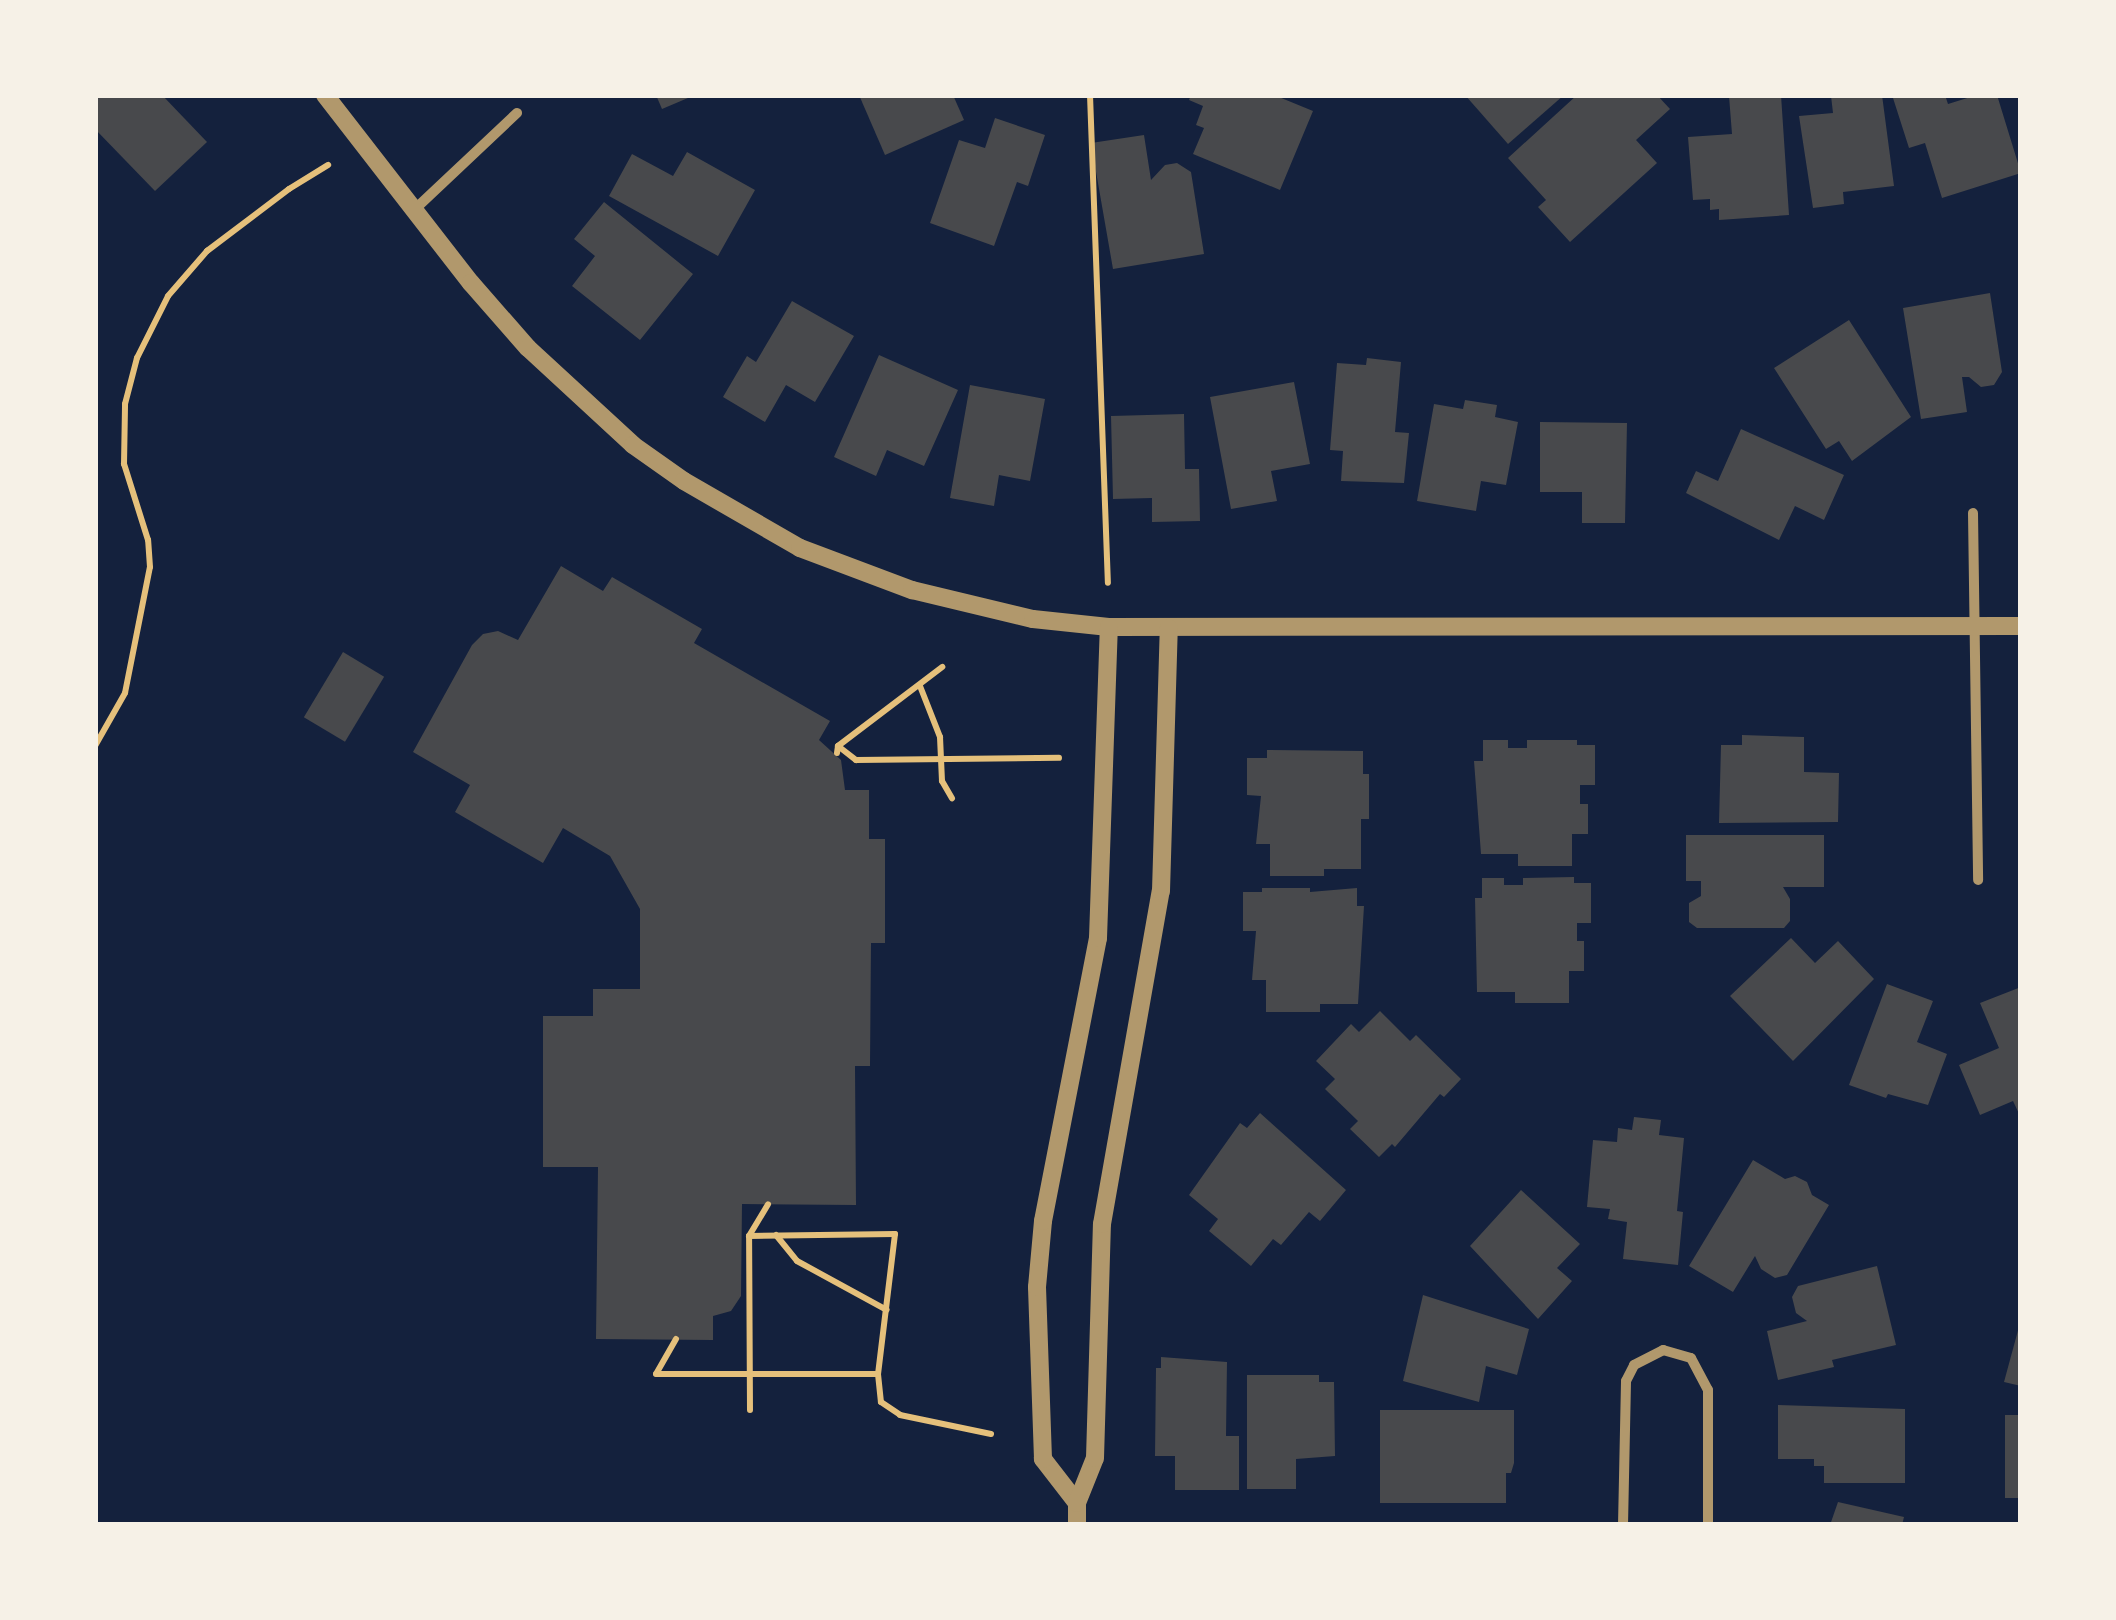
<!DOCTYPE html>
<html>
<head>
<meta charset="utf-8">
<style>
  body { margin:0 }
  #map { position:relative; width:2116px; height:1620px; overflow:hidden; background:#14213d; font-family:Arial,sans-serif }
  div>[style] { position:absolute }
  .building>* { inset:0; background:#48494c; transform-origin:0 0 }
  .path>* { height:6px; margin:-3px; padding:0 3px; transform-origin:3px; border-radius:3px; background:#e5c07b }
  .minor>* { height:10px; margin:-5px; padding:0 5px; transform-origin:5px; border-radius:5px; background:#b1986c }
  .tertiary>* { height:18px; margin:-9px; padding:0 9px; transform-origin:9px; border-radius:9px; background:#b1986c }
  span { translate:-50% -50%; white-space:nowrap; text-align:center; line-height:1.15; -webkit-text-stroke:8px #f6f1e7; paint-order:stroke }
  .frame { position:absolute; inset:0; border:98px solid #f6f1e7; pointer-events:none }
</style>
</head>
<body>
<div id="map">
  <div class="building">
    <i style="clip-path:polygon(95px 95px,162px 95px,207px 142px,155px 191px,95px 129px)"></i>
    <i style="clip-path:polygon(656px 95px,695px 95px,662px 109px)"></i>
    <i style="clip-path:polygon(859px 95px,953px 95px,964px 120px,885px 155px)"></i>
    <i style="clip-path:polygon(1191px 95px,1274px 95px,1313px 111px,1280px 190px,1193px 154px,1204px 128px,1196px 125px,1203px 106px,1189px 100px)"></i>
    <i style="clip-path:polygon(1465px 95px,1564px 95px,1508px 144px)"></i>
    <i style="clip-path:polygon(1577px 95px,1657px 95px,1670px 109px,1636px 140px,1657px 163px,1570px 242px,1538px 207px,1546px 200px,1508px 158px)"></i>
    <i style="clip-path:polygon(1781px 95px,1789px 215px,1719px 220px,1719px 209px,1710px 210px,1710px 199px,1693px 200px,1688px 137px,1732px 134px,1729px 96px)"></i>
    <i style="clip-path:polygon(1882px 95px,1894px 186px,1843px 192px,1844px 204px,1813px 208px,1799px 116px,1833px 113px,1831px 96px)"></i>
    <i style="clip-path:polygon(1902px 95px,1945px 95px,1948px 104px,1977px 95px,1997px 95px,2021px 173px,1942px 198px,1925px 143px,1909px 148px,1893px 98px)"></i>
    <i style="clip-path:polygon(995px 118px,1045px 135px,1028px 186px,1017px 182px,994px 246px,930px 223px,959px 140px,985px 148px)"></i>
    <i style="clip-path:polygon(1144px 135px,1151px 180px,1165px 165px,1177px 163px,1191px 172px,1204px 254px,1113px 269px,1091px 143px)"></i>
    <i style="clip-path:polygon(687px 152px,755px 190px,718px 256px,609px 196px,632px 154px,673px 176px)"></i>
    <i style="clip-path:polygon(604px 202px,693px 274px,640px 340px,572px 286px,595px 256px,574px 239px)"></i>
    <i style="clip-path:polygon(1990px 293px,2002px 372px,1994px 385px,1981px 387px,1969px 377px,1962px 377px,1967px 412px,1921px 419px,1903px 308px)"></i>
    <i style="clip-path:polygon(792px 301px,854px 336px,815px 402px,786px 385px,765px 422px,723px 397px,747px 356px,756px 362px)"></i>
    <i style="clip-path:polygon(1849px 320px,1911px 417px,1852px 461px,1839px 441px,1826px 449px,1774px 368px)"></i>
    <i style="clip-path:polygon(879px 355px,958px 390px,924px 466px,887px 450px,876px 476px,834px 457px)"></i>
    <i style="clip-path:polygon(1367px 358px,1401px 362px,1395px 432px,1409px 433px,1404px 483px,1341px 481px,1343px 451px,1330px 450px,1337px 363px,1366px 365px)"></i>
    <i style="clip-path:polygon(1294px 382px,1310px 464px,1271px 471px,1277px 501px,1231px 509px,1210px 397px)"></i>
    <i style="clip-path:polygon(970px 385px,1045px 399px,1030px 481px,999px 475px,994px 506px,950px 498px)"></i>
    <i style="clip-path:polygon(1465px 400px,1497px 405px,1495px 417px,1518px 422px,1506px 485px,1481px 481px,1476px 511px,1417px 501px,1434px 404px,1463px 409px)"></i>
    <i style="clip-path:polygon(1184px 414px,1185px 469px,1199px 469px,1200px 521px,1152px 522px,1152px 498px,1113px 499px,1111px 416px)"></i>
    <i style="clip-path:polygon(1540px 422px,1627px 423px,1625px 523px,1582px 523px,1582px 492px,1540px 492px)"></i>
    <i style="clip-path:polygon(1741px 429px,1844px 475px,1824px 520px,1795px 506px,1779px 540px,1686px 493px,1696px 471px,1718px 481px)"></i>
    <i style="clip-path:polygon(561px 566px,603px 591px,612px 577px,702px 629px,694px 643px,830px 721px,819px 740px,841px 760px,845px 790px,869px 790px,869px 839px,885px 839px,885px 943px,871px 943px,870px 1066px,855px 1066px,856px 1205px,742px 1204px,741px 1296px,731px 1311px,713px 1316px,713px 1340px,596px 1339px,598px 1167px,543px 1167px,543px 1016px,593px 1016px,593px 989px,640px 989px,640px 909px,610px 856px,563px 828px,543px 863px,455px 812px,470px 785px,413px 752px,472px 645px,483px 634px,498px 631px,518px 640px)"></i>
    <i style="left:343px;top:652px;width:48px;height:76px;rotate:31deg"></i>
    <i style="clip-path:polygon(1742px 735px,1804px 737px,1804px 772px,1839px 773px,1838px 822px,1719px 823px,1721px 745px,1742px 745px)"></i>
    <i style="clip-path:polygon(1483px 740px,1508px 740px,1508px 748px,1527px 748px,1527px 740px,1577px 740px,1577px 745px,1595px 745px,1595px 785px,1580px 785px,1580px 804px,1588px 804px,1588px 834px,1572px 834px,1572px 866px,1518px 866px,1518px 854px,1481px 854px,1474px 761px,1483px 761px)"></i>
    <i style="clip-path:polygon(1267px 750px,1363px 751px,1363px 774px,1369px 774px,1369px 819px,1361px 819px,1361px 869px,1324px 869px,1324px 876px,1270px 876px,1270px 844px,1256px 844px,1261px 796px,1247px 795px,1247px 758px,1267px 758px)"></i>
    <i style="clip-path:polygon(1686px 835px,1824px 835px,1824px 887px,1783px 887px,1790px 899px,1790px 921px,1784px 928px,1697px 928px,1689px 922px,1689px 903px,1701px 896px,1701px 881px,1686px 881px)"></i>
    <i style="clip-path:polygon(1574px 877px,1574px 883px,1591px 883px,1591px 923px,1577px 923px,1577px 941px,1584px 941px,1584px 971px,1569px 971px,1569px 1003px,1515px 1003px,1515px 992px,1477px 992px,1475px 898px,1482px 898px,1482px 878px,1504px 878px,1504px 885px,1523px 885px,1523px 878px)"></i>
    <i style="clip-path:polygon(1262px 888px,1310px 888px,1310px 892px,1357px 888px,1357px 906px,1364px 906px,1358px 1004px,1320px 1004px,1320px 1012px,1266px 1012px,1266px 980px,1252px 980px,1256px 931px,1243px 931px,1243px 892px,1262px 892px)"></i>
    <i style="clip-path:polygon(1791px 938px,1815px 963px,1838px 941px,1874px 979px,1793px 1061px,1730px 996px)"></i>
    <i style="clip-path:polygon(1887px 984px,1933px 1001px,1917px 1042px,1947px 1054px,1928px 1105px,1888px 1094px,1886px 1098px,1849px 1085px)"></i>
    <i style="clip-path:polygon(2021px 987px,2021px 1118px,2013px 1101px,1980px 1115px,1959px 1065px,1999px 1048px,1980px 1003px)"></i>
    <i style="clip-path:polygon(1380px 1011px,1410px 1041px,1416px 1035px,1461px 1079px,1444px 1097px,1440px 1094px,1395px 1147px,1392px 1144px,1379px 1157px,1350px 1129px,1358px 1121px,1325px 1089px,1335px 1079px,1316px 1061px,1351px 1024px,1359px 1032px)"></i>
    <i style="clip-path:polygon(1260px 1113px,1346px 1190px,1320px 1221px,1309px 1212px,1281px 1245px,1273px 1239px,1251px 1266px,1209px 1231px,1218px 1219px,1189px 1195px,1240px 1123px,1247px 1128px)"></i>
    <i style="clip-path:polygon(1634px 1117px,1661px 1120px,1659px 1135px,1684px 1138px,1677px 1211px,1683px 1212px,1678px 1265px,1623px 1259px,1627px 1222px,1608px 1219px,1610px 1209px,1587px 1207px,1593px 1140px,1617px 1142px,1618px 1128px,1632px 1130px)"></i>
    <i style="clip-path:polygon(1753px 1160px,1785px 1179px,1795px 1176px,1807px 1182px,1812px 1195px,1829px 1205px,1787px 1275px,1775px 1278px,1761px 1269px,1755px 1256px,1733px 1292px,1689px 1266px)"></i>
    <i style="clip-path:polygon(1521px 1190px,1580px 1244px,1557px 1268px,1572px 1281px,1538px 1319px,1470px 1246px)"></i>
    <i style="clip-path:polygon(1877px 1266px,1896px 1345px,1832px 1360px,1834px 1367px,1778px 1380px,1767px 1331px,1807px 1321px,1796px 1313px,1792px 1297px,1798px 1286px)"></i>
    <i style="clip-path:polygon(1423px 1295px,1529px 1329px,1517px 1375px,1486px 1366px,1479px 1402px,1403px 1381px)"></i>
    <i style="clip-path:polygon(2020px 1323px,2021px 1323px,2021px 1386px,2004px 1382px)"></i>
    <i style="clip-path:polygon(1161px 1357px,1227px 1362px,1226px 1436px,1239px 1436px,1239px 1490px,1175px 1490px,1175px 1456px,1155px 1456px,1156px 1368px,1161px 1368px)"></i>
    <i style="clip-path:polygon(1247px 1375px,1319px 1375px,1319px 1382px,1334px 1382px,1335px 1456px,1296px 1459px,1296px 1489px,1247px 1489px)"></i>
    <i style="clip-path:polygon(1778px 1405px,1905px 1409px,1905px 1483px,1824px 1483px,1824px 1466px,1814px 1466px,1814px 1459px,1778px 1459px)"></i>
    <i style="clip-path:polygon(1380px 1410px,1514px 1410px,1514px 1463px,1511px 1473px,1506px 1473px,1506px 1503px,1380px 1503px)"></i>
    <i style="left:2005px;top:1415px;width:16px;height:83px"></i>
    <i style="clip-path:polygon(1838px 1502px,1904px 1517px,1902px 1525px,1830px 1525px)"></i>
  </div>
  <div class="path">
    <i style="left:1090px;top:95px;width:488px;rotate:87.9deg"></i>
    <i style="left:920px;top:686px;width:55px;rotate:68.6deg"></i>
    <i style="left:940px;top:737px;width:44px;rotate:87.4deg"></i>
    <i style="left:942px;top:781px;width:20px;rotate:60deg"></i>
    <i style="left:95px;top:746px;width:61px;rotate:-60.5deg"></i>
    <i style="left:125px;top:693px;width:128px;rotate:-78.8deg"></i>
    <i style="left:150px;top:567px;width:27px;rotate:-94deg"></i>
    <i style="left:148px;top:540px;width:80px;rotate:-107.5deg"></i>
    <i style="left:124px;top:464px;width:60px;rotate:-89deg"></i>
    <i style="left:125px;top:404px;width:48px;rotate:-75.4deg"></i>
    <i style="left:137px;top:358px;width:69px;rotate:-63.4deg"></i>
    <i style="left:168px;top:296px;width:60px;rotate:-49.1deg"></i>
    <i style="left:207px;top:251px;width:103px;rotate:-37.1deg"></i>
    <i style="left:289px;top:189px;width:46px;rotate:-31.6deg"></i>
    <i style="left:838px;top:746px;width:23px;rotate:38deg"></i>
    <i style="left:856px;top:760px;width:203px;rotate:-0.6deg"></i>
    <i style="left:837px;top:753px;width:7px;rotate:-82deg"></i>
    <i style="left:838px;top:746px;width:131px;rotate:-37.2deg"></i>
    <i style="left:776px;top:1235px;width:33px;rotate:51deg"></i>
    <i style="left:797px;top:1261px;width:102px;rotate:28.6deg"></i>
    <i style="left:749px;top:1236px;width:146px;rotate:-0.8deg"></i>
    <i style="left:895px;top:1234px;width:141px;rotate:96.9deg"></i>
    <i style="left:878px;top:1374px;width:28px;rotate:84deg"></i>
    <i style="left:881px;top:1402px;width:23px;rotate:34deg"></i>
    <i style="left:900px;top:1415px;width:93px;rotate:11.8deg"></i>
    <i style="left:676px;top:1339px;width:40px;rotate:119.7deg"></i>
    <i style="left:656px;top:1374px;width:222px"></i>
    <i style="left:750px;top:1410px;width:174px;rotate:-90.3deg"></i>
    <i style="left:749px;top:1236px;width:37px;rotate:-59deg"></i>
  </div>
  <div class="minor">
    <i style="left:413px;top:211px;width:143px;rotate:-43.3deg"></i>
    <i style="left:1973px;top:513px;width:367px;rotate:89.2deg"></i>
    <i style="left:1623px;top:1525px;width:144px;rotate:-88.8deg"></i>
    <i style="left:1626px;top:1381px;width:18px;rotate:-63deg"></i>
    <i style="left:1634px;top:1365px;width:33px;rotate:-27deg"></i>
    <i style="left:1663px;top:1350px;width:29px;rotate:16deg"></i>
    <i style="left:1691px;top:1358px;width:36px;rotate:62deg"></i>
    <i style="left:1708px;top:1390px;width:135px;rotate:90deg"></i>
  </div>
  <div class="tertiary">
    <i style="left:325px;top:95px;width:238px;rotate:52.2deg"></i>
    <i style="left:471px;top:283px;width:86px;rotate:48.8deg"></i>
    <i style="left:528px;top:348px;width:143px;rotate:42.7deg"></i>
    <i style="left:633px;top:445px;width:62px;rotate:35.2deg"></i>
    <i style="left:684px;top:481px;width:134px;rotate:30deg"></i>
    <i style="left:800px;top:548px;width:120px;rotate:20.6deg"></i>
    <i style="left:912px;top:590px;width:124px;rotate:13.5deg"></i>
    <i style="left:1033px;top:619px;width:76px;rotate:6deg"></i>
    <i style="left:1109px;top:627px;width:912px;rotate:-0.06deg"></i>
    <i style="left:1077px;top:1503px;width:56px;rotate:-127.7deg"></i>
    <i style="left:1043px;top:1459px;width:172px;rotate:-92deg"></i>
    <i style="left:1037px;top:1287px;width:66px;rotate:-84.8deg"></i>
    <i style="left:1043px;top:1221px;width:288px;rotate:-79deg"></i>
    <i style="left:1098px;top:938px;width:311px;rotate:-88deg"></i>
    <i style="left:1077px;top:1525px;width:22px;rotate:-90deg"></i>
    <i style="left:1077px;top:1503px;width:48px;rotate:-68.2deg"></i>
    <i style="left:1095px;top:1458px;width:234px;rotate:-88.3deg"></i>
    <i style="left:1102px;top:1224px;width:338px;rotate:-80deg"></i>
    <i style="left:1161px;top:891px;width:263px;rotate:-88.3deg"></i>
  </div>
  <div class="frame"></div>
</div>
</body>
</html>
